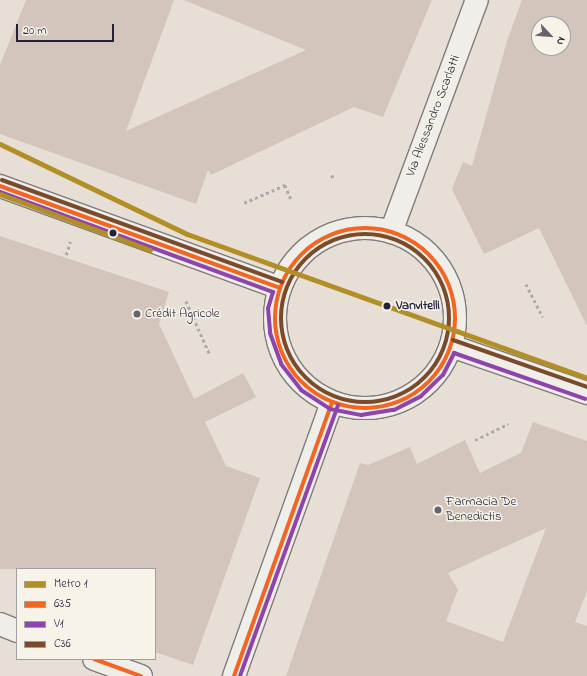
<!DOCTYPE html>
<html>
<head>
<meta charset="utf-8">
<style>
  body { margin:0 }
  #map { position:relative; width:587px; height:676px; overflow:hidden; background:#e7ded5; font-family:"Indie Flower",sans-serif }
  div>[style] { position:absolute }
  .building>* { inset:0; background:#d3c5bb }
  .path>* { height:2.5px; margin-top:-1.25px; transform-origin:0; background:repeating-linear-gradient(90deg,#aca9aa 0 3px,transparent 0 6px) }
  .roads { filter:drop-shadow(1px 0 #7f7b7c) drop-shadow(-1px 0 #7f7b7c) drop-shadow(0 1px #7f7b7c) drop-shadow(0 -1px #7f7b7c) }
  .minor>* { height:22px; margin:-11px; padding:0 11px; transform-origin:11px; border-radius:11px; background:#f0eee9 }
  .minor>.ring { margin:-11px; padding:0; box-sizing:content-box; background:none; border:22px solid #f0eee9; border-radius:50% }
  .bus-1>* { height:4px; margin:-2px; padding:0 2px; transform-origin:2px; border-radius:2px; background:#f26522 }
  .bus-1>.ring { margin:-2px; padding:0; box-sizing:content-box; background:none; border:4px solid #f26522; border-radius:50% }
  .bus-2>* { height:4px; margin:-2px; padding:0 2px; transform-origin:2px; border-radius:2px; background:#8e44ad }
  .bus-3>* { height:4px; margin:-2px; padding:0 2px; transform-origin:2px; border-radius:2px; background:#7a4b2a }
  .bus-3>.ring { margin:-2px; padding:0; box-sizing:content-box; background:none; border:4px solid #7a4b2a; border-radius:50% }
  .metro-1>* { height:5px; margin:-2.5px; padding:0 2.5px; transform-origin:2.5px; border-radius:2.5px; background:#b18f26 }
  .dots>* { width:11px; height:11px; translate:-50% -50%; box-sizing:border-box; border:2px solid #f7f3e8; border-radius:50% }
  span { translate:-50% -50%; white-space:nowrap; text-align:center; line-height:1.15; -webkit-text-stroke:3px #f7f3e8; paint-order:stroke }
  .street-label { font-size:13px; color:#22223b }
  .stop-label { font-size:13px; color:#22223b; font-weight:700 }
  .left { translate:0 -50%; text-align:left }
  .poi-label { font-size:13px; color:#22223b }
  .legend { position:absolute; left:16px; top:568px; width:140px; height:92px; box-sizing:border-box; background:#f7f3e8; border:1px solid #a29fa3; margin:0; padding:5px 7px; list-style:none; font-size:12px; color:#22223b }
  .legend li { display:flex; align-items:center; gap:8px; height:20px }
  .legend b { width:20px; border:1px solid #a29fa3 }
  .north { position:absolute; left:531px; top:16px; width:40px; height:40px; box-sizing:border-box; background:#f7f3e8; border:1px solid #a29fa3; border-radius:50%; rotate:116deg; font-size:11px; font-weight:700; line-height:16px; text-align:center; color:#22223b }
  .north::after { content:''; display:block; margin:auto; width:14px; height:18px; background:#676471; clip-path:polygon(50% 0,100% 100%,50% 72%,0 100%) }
  .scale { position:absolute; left:16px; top:24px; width:98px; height:18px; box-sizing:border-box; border:2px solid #22223b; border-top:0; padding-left:5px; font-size:12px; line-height:14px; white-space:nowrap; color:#22223b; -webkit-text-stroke:3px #f7f3e8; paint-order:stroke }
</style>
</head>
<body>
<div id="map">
  <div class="building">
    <i style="clip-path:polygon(26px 0,174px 0,126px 131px,306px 50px,184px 0,432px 0,383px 117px,354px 107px,211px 175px,208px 170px,196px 204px,0 134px,0 65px)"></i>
    <i style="clip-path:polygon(evenodd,522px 0,587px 0,587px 326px,539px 228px,484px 254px,452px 189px,463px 162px,472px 166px,507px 41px,522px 0,539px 24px,563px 24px,563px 48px,539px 48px,539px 24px)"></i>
    <i style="clip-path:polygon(0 236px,169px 292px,159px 324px,194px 399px,243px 373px,256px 397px,205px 422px,226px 466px,260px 478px,193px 665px,155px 652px,155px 569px,0 569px)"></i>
    <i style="clip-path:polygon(evenodd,533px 422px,587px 441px,587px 591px,575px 622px,587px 626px,587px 676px,286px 676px,360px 463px,368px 465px,410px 447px,417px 464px,465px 440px,480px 473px,521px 453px,533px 422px,546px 528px,503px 642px,446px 621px,458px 590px,448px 573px,546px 528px)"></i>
  </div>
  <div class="path">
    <i style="left:332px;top:175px;width:5px;rotate:68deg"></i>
    <i style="left:244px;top:203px;width:45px;rotate:-23.7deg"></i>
    <i style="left:285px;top:185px;width:15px;rotate:67deg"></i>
    <i style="left:66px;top:255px;width:14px;rotate:-73deg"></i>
    <i style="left:526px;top:284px;width:37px;rotate:63deg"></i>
    <i style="left:186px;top:301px;width:59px;rotate:66deg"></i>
    <i style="left:475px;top:440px;width:37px;rotate:-26deg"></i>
  </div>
  <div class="roads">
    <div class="minor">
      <i style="left:0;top:186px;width:298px;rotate:20deg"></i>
      <i class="ring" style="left:275px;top:228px;width:158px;height:158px"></i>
      <i style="left:391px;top:232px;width:247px;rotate:-69.7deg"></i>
      <i style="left:451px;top:346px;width:144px;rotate:19.1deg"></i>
      <i style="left:0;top:624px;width:18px;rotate:22deg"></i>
      <i style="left:94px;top:659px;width:50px;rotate:19.9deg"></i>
      <i style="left:234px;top:676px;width:290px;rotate:-70.3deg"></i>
    </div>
  </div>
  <div class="bus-1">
    <i style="left:0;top:186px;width:298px;rotate:20deg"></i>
    <i class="ring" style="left:275px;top:228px;width:176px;height:176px"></i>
    <i style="left:94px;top:659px;width:50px;rotate:19.9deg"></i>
    <i style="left:234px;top:676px;width:290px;rotate:-70.3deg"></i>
  </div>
  <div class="bus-2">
    <i style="left:0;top:192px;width:291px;rotate:20.1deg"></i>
    <i style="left:273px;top:292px;width:17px;rotate:107deg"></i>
    <i style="left:268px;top:308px;width:25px;rotate:85deg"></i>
    <i style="left:270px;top:333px;width:33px;rotate:70deg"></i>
    <i style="left:281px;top:364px;width:33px;rotate:52deg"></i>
    <i style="left:301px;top:390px;width:35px;rotate:33deg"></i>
    <i style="left:330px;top:409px;width:32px;rotate:11deg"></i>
    <i style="left:361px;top:415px;width:33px;rotate:-9deg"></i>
    <i style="left:394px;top:410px;width:30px;rotate:-27deg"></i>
    <i style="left:421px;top:396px;width:30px;rotate:-44deg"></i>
    <i style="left:443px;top:375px;width:25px;rotate:-63deg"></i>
    <i style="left:454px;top:353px;width:139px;rotate:19.3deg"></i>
    <i style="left:240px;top:676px;width:288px;rotate:-70.1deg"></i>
  </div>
  <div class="bus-3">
    <i style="left:2px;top:180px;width:298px;rotate:20deg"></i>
    <i class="ring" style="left:281px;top:234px;width:164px;height:164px"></i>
    <i style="left:453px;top:340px;width:142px;rotate:19.3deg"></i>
  </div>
  <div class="metro-1">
    <i style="left:0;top:144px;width:208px;rotate:25.7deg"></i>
    <i style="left:187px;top:234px;width:425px;rotate:19.8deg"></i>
    <i style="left:0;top:194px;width:160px;rotate:20.5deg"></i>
  </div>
  <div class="dots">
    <i style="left:113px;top:233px;background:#22223b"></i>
    <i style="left:387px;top:306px;background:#22223b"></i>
    <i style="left:137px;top:314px;background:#676471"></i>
    <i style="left:438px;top:510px;background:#676471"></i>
  </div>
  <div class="street-label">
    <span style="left:434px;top:116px;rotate:-69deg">Via Alessandro Scarlatti</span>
  </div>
  <div class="stop-label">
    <span class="left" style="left:396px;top:306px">Vanvitelli</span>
  </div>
  <div class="poi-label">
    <span class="left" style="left:145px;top:314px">Crédit Agricole</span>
    <span class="left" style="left:446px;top:510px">Farmacia De<br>Benedictis</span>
  </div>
  <ul class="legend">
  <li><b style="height:5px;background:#b18f26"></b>Metro 1</li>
  <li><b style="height:5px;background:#f26522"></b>635</li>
  <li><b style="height:5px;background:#8e44ad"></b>V1</li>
  <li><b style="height:5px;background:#7a4b2a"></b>C36</li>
  </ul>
  <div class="north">N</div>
  <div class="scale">20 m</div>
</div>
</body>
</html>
